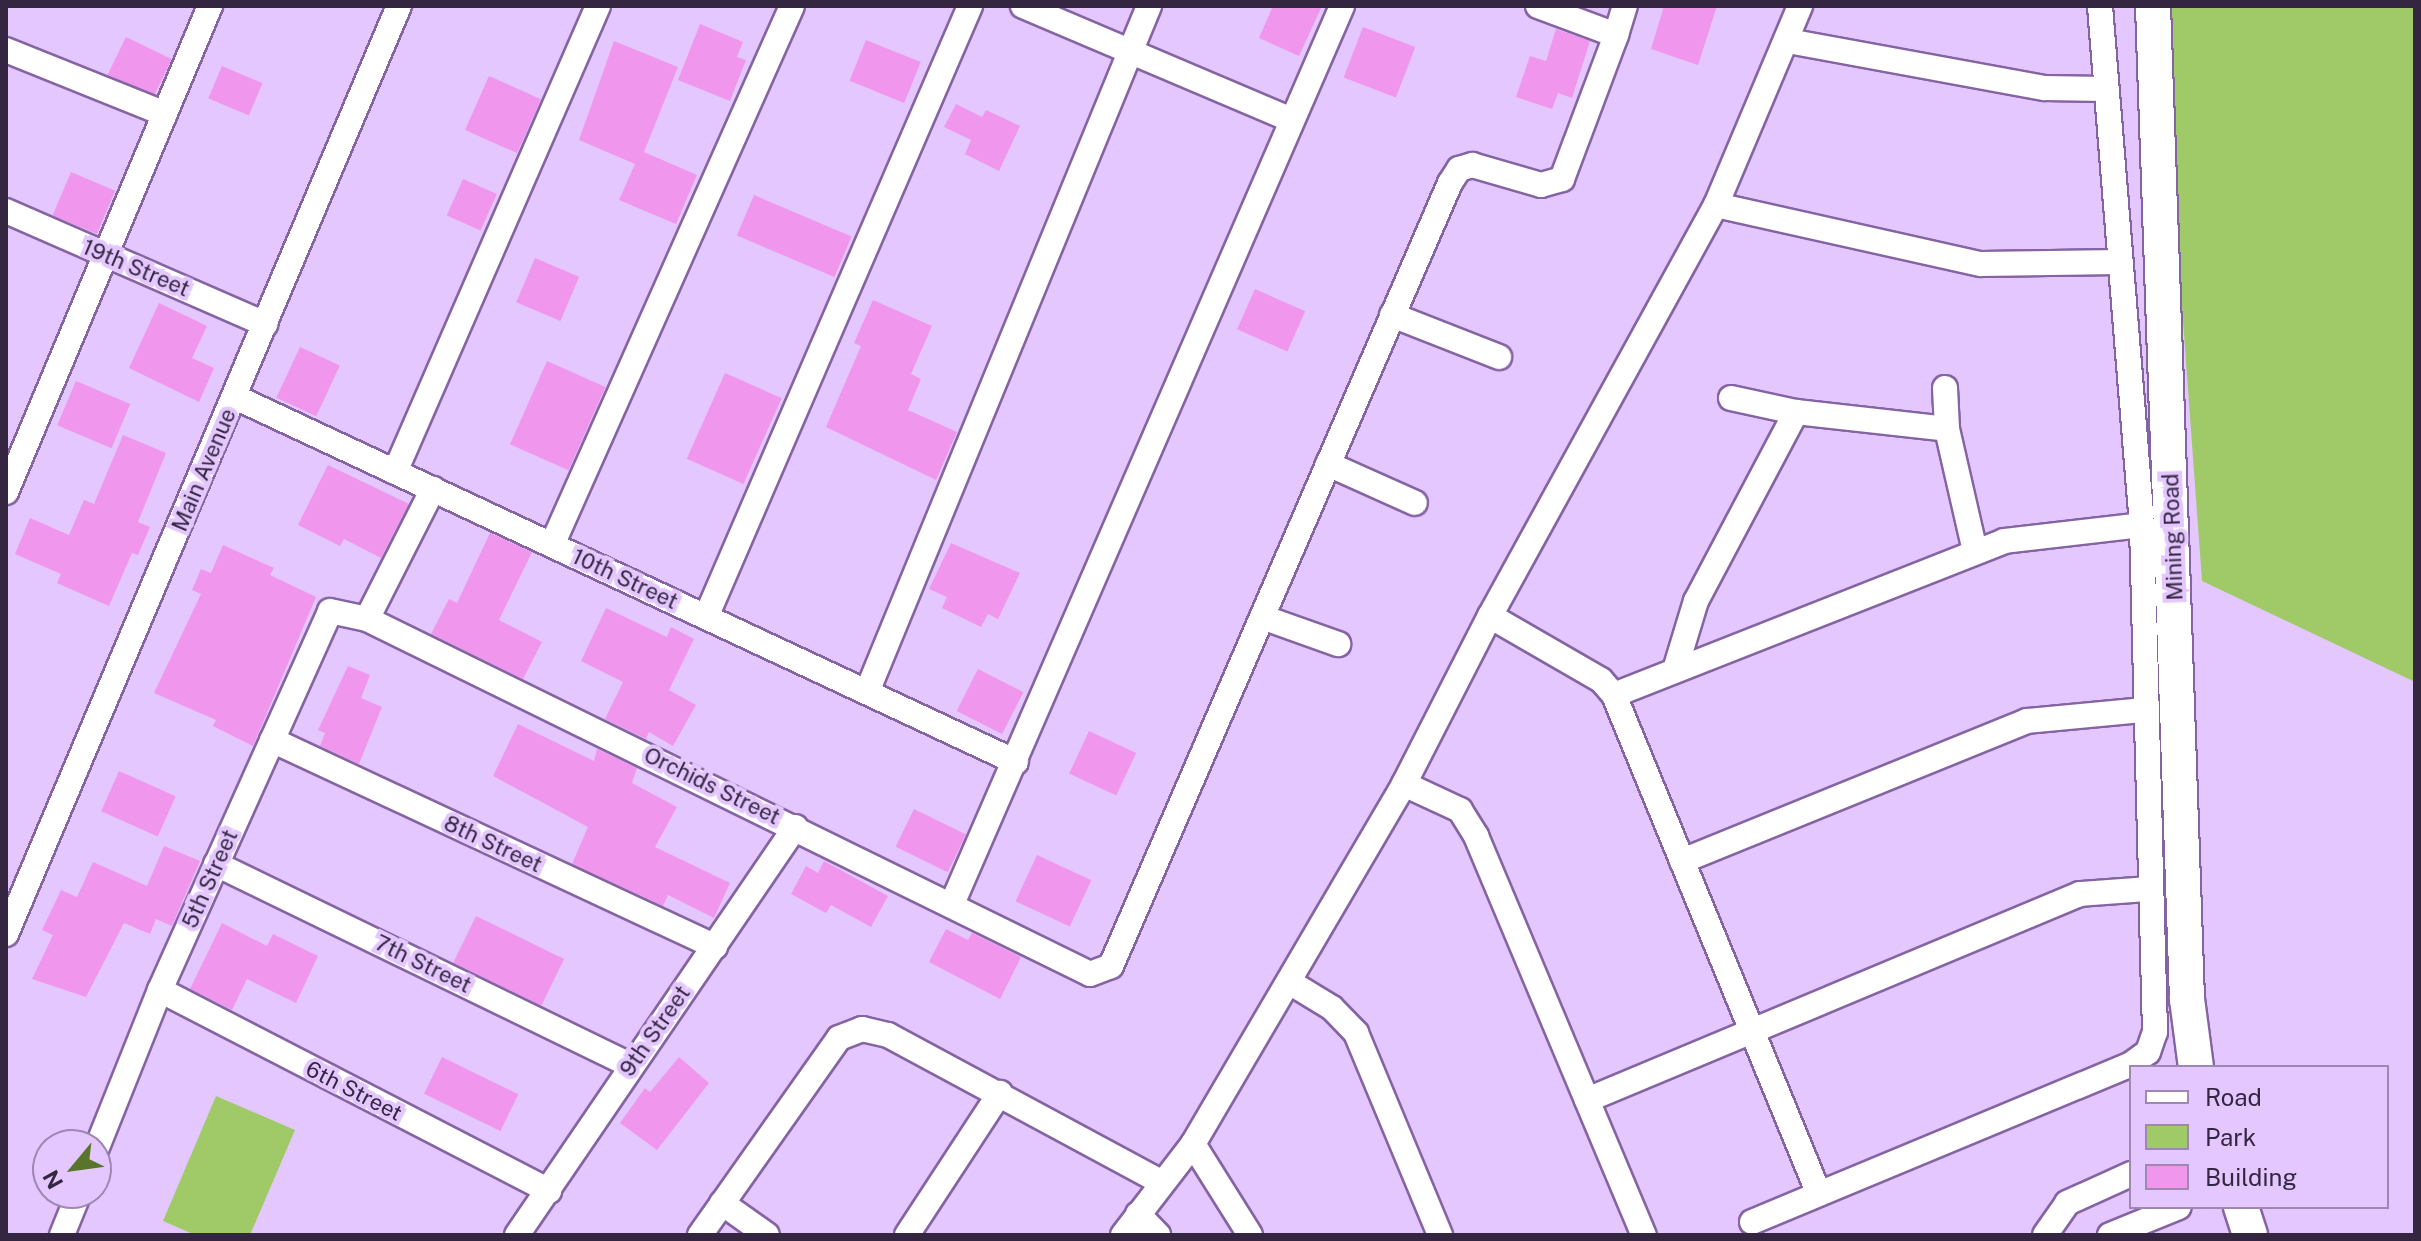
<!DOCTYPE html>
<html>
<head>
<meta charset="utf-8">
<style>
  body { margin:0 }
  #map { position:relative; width:2421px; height:1241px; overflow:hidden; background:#e4c7ff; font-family:"Public Sans",sans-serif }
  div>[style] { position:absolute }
  .green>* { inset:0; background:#a0ca68 }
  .building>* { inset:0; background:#f096ed; transform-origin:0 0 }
  .roads { filter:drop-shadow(2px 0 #8564a3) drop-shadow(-2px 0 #8564a3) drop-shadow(0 2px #8564a3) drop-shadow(0 -2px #8564a3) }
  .street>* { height:24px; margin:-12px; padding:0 12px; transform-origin:12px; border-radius:12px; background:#fff }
  .secondary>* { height:34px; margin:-17px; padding:0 17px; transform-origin:17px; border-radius:17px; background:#fff }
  span { translate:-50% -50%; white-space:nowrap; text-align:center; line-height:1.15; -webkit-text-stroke:8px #e4c7ff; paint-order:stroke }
  .street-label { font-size:22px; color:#342641 }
  .frame { position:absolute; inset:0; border:8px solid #342641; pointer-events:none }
  .legend { position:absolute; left:2129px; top:1065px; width:260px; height:144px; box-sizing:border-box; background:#e4c7ff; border:2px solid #9e87b3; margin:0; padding:10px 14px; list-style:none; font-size:24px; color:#342641 }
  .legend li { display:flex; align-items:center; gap:16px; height:40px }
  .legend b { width:40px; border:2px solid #9e87b3 }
  .north { position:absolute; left:32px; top:1129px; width:80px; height:80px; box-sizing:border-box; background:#e4c7ff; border:2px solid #9e87b3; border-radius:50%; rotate:241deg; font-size:22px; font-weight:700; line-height:32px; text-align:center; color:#342641 }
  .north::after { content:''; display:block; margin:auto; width:28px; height:36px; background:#58752b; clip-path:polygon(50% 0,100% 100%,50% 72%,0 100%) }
</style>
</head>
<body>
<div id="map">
  <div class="green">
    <i style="clip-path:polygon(2160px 6px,2415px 6px,2415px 682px,2202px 581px)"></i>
    <i style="clip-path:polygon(216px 1096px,295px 1130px,250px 1235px,195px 1235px,163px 1221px)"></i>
  </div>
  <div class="building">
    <i style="clip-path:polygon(1273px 6px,1322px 6px,1299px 56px,1259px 38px)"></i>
    <i style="clip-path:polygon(1664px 6px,1717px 6px,1698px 65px,1651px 49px)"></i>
    <i style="clip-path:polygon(700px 24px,743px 42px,737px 57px,746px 60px,730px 101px,678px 80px)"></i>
    <i style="left:1363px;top:27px;width:56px;height:54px;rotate:21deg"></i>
    <i style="clip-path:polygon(1556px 29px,1590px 41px,1572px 98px,1558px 93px,1552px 109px,1516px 97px,1530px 56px,1546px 61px)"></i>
    <i style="left:126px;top:37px;width:51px;height:42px;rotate:26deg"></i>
    <i style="left:866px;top:40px;width:59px;height:44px;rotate:22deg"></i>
    <i style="clip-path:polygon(614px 41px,678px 67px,644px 152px,697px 175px,676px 224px,619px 200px,635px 164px,579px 140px)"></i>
    <i style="left:222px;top:66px;width:44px;height:35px;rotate:23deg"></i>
    <i style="left:489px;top:76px;width:57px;height:59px;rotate:24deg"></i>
    <i style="clip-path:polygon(956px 104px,982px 117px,986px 110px,1020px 126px,999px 171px,965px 154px,971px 140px,944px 127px)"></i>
    <i style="left:71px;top:172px;width:48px;height:47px;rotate:23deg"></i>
    <i style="left:463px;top:179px;width:37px;height:40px;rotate:24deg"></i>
    <i style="left:754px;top:195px;width:106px;height:44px;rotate:23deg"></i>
    <i style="left:535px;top:258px;width:48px;height:48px;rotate:23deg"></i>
    <i style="left:1255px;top:289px;width:55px;height:44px;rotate:24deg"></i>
    <i style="clip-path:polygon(873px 300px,932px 326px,911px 374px,921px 379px,908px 410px,957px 432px,936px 480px,826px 427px,861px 346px,854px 343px)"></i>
    <i style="clip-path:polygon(159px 303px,207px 326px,192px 358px,214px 368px,199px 402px,129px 368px)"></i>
    <i style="left:300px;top:347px;width:44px;height:56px;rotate:25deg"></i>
    <i style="left:547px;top:361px;width:64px;height:91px;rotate:24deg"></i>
    <i style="left:725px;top:373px;width:62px;height:94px;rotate:24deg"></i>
    <i style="left:76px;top:381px;width:59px;height:48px;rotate:23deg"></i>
    <i style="clip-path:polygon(123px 435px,166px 453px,138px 522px,150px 527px,138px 555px,132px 553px,109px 606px,57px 583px,61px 574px,15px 554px,30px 518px,69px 535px,84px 500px,94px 504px)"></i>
    <i style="clip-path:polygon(328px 465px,409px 504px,381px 558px,344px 539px,340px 546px,298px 525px)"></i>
    <i style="clip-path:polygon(490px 533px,532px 552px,499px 620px,542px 642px,523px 679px,431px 634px,449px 599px,457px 603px)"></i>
    <i style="clip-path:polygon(951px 543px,1020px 573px,998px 619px,988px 614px,981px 627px,942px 608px,947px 597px,929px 589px)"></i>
    <i style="clip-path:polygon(223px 545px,274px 568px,270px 575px,316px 597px,253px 746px,213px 726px,216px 720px,154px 693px,201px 594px,192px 590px,201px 569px,211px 573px)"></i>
    <i style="clip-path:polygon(606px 608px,667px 637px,671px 627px,694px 639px,669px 690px,696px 705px,673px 746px,649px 732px,646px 739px,605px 719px,623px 682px,581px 661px)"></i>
    <i style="clip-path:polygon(348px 666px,370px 675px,361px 698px,382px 707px,359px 764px,320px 746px,325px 733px,318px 730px)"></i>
    <i style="left:978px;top:669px;width:51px;height:47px;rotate:27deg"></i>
    <i style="clip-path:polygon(518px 724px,594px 761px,597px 749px,637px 768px,632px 783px,677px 807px,655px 847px,730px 883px,714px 918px,668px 895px,663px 906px,572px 864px,588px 827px,493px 776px)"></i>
    <i style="left:1089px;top:731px;width:52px;height:47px;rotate:25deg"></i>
    <i style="left:119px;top:771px;width:62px;height:44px;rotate:24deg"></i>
    <i style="left:914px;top:809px;width:58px;height:42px;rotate:26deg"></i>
    <i style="clip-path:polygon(164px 846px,200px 861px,172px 926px,156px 919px,150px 934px,124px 923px,86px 997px,32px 979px,53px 935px,42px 930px,61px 890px,77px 897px,93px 862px,147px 886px)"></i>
    <i style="left:1037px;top:855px;width:60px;height:51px;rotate:25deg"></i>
    <i style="clip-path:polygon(824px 861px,888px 896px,871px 927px,831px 905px,826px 913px,791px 894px,806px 866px,818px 873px)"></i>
    <i style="left:476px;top:916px;width:98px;height:52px;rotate:26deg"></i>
    <i style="clip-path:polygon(222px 923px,267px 946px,273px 934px,318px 956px,296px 1003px,247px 979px,232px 1010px,190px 989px)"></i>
    <i style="clip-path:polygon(946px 929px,968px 940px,972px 933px,1021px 957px,1000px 999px,929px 962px)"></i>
    <i style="left:442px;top:1057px;width:85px;height:41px;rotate:26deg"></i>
    <i style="clip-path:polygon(679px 1057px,709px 1083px,657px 1150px,620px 1123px,645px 1088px,650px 1092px)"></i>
  </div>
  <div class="roads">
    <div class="street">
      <i style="left:1023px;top:6px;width:292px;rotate:23deg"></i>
      <i style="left:1538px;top:6px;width:83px;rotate:20.4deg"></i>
      <i style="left:1616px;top:35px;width:30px;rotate:-73deg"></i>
      <i style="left:1788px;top:41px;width:261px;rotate:10.4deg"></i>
      <i style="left:2045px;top:88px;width:60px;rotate:1deg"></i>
      <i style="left:6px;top:50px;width:171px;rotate:21.9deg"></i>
      <i style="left:1716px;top:205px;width:271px;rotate:12.6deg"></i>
      <i style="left:1981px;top:264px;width:138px;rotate:-0.8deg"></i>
      <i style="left:6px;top:211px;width:283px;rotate:23.6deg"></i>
      <i style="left:1392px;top:315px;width:115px;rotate:21.4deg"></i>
      <i style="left:1945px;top:388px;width:41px;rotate:87.2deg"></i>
      <i style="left:1947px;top:429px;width:125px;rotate:77.1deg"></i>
      <i style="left:235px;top:397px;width:862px;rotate:25.05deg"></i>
      <i style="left:1731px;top:398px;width:66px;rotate:12.2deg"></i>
      <i style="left:1796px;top:412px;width:152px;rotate:6.4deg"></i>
      <i style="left:1328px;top:464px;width:95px;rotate:24.1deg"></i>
      <i style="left:395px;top:472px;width:508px;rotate:-66.46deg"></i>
      <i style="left:6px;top:492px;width:527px;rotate:-67.23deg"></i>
      <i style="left:552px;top:545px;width:590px;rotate:-66deg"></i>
      <i style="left:1490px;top:616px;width:128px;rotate:30deg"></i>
      <i style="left:1601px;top:680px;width:20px;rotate:49deg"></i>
      <i style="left:1614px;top:695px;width:539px;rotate:67.67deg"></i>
      <i style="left:706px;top:617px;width:666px;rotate:-66.63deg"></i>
      <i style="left:1262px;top:617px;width:81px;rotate:19.6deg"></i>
      <i style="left:367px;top:619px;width:146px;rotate:-63.1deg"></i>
      <i style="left:1675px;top:670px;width:72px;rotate:-73.1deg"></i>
      <i style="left:1696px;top:601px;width:214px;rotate:-62.1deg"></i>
      <i style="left:867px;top:692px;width:742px;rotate:-67.65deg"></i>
      <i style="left:1614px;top:695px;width:419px;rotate:-21.5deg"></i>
      <i style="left:2004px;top:541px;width:139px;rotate:-6.6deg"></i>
      <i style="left:272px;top:740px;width:489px;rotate:25deg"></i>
      <i style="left:1404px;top:784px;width:62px;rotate:24.9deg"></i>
      <i style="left:1460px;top:810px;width:31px;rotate:58deg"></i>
      <i style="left:1476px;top:836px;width:433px;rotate:67.2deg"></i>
      <i style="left:1682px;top:861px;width:372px;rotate:-22.1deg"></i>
      <i style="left:2027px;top:721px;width:117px;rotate:-5.4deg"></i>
      <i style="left:216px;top:864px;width:460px;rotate:25.9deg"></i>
      <i style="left:952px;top:904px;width:979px;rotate:-66.52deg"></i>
      <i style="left:6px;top:934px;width:1008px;rotate:-67.05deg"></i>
      <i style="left:1291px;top:983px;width:48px;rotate:31.4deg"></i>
      <i style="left:1332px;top:1008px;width:35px;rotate:46deg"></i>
      <i style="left:1356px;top:1033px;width:219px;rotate:67.4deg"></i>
      <i style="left:160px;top:990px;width:438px;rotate:27.3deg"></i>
      <i style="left:1587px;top:1100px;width:534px;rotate:-22.68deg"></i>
      <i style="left:2080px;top:894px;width:68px;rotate:-4.2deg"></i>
      <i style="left:1193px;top:1144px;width:107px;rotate:57.9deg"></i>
      <i style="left:96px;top:1150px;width:172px;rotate:-68.2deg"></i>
      <i style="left:160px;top:990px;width:415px;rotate:-65.8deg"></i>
      <i style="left:330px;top:611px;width:38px;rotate:12deg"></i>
      <i style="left:367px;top:619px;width:805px;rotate:26.15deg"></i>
      <i style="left:1090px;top:974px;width:22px;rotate:-21deg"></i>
      <i style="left:1111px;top:966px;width:853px;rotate:-66.59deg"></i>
      <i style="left:1450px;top:183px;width:17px;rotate:-57deg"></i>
      <i style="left:1459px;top:169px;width:14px;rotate:-17deg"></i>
      <i style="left:1472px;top:165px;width:72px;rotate:16.2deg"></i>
      <i style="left:1541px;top:185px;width:22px;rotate:-16deg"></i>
      <i style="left:1562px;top:179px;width:154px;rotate:-69.4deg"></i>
      <i style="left:722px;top:1203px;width:55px;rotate:35.4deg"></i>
      <i style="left:1138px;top:1214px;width:29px;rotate:46deg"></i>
      <i style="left:1752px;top:1222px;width:409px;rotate:-22.6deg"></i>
      <i style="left:2130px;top:1065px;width:22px;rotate:-36deg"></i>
      <i style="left:2148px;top:1052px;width:21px;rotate:-71deg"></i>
      <i style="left:2155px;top:1032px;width:507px;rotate:-91.47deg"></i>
      <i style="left:2142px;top:525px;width:521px;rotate:-94.63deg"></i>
      <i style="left:62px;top:1235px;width:45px;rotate:-68deg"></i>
      <i style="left:517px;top:1235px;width:494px;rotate:-55.7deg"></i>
      <i style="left:700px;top:1235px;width:241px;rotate:-54.8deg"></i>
      <i style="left:839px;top:1038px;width:25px;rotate:-21deg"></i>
      <i style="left:862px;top:1029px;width:27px;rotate:13deg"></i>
      <i style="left:888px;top:1035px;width:310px;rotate:28.3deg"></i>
      <i style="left:907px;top:1235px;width:170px;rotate:-56.8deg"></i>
      <i style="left:1123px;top:1235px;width:115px;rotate:-52.4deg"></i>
      <i style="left:1193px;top:1144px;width:417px;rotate:-59.6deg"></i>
      <i style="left:1404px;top:784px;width:189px;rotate:-62.9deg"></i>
      <i style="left:1490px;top:616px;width:469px;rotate:-61.2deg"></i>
      <i style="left:1716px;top:205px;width:216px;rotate:-67.1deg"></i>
      <i style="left:2045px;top:1235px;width:39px;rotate:-55deg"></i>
      <i style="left:2067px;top:1203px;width:70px;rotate:-24.4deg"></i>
      <i style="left:2110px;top:1235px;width:74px;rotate:-22.1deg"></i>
    </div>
    <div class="secondary">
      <i style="left:2153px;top:6px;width:994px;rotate:88.04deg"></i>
      <i style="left:2187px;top:999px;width:69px;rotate:82.5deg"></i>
      <i style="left:2241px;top:1207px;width:29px;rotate:72deg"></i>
    </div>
  </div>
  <div class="street-label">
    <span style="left:136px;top:268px;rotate:23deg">19th Street</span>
    <span style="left:204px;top:470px;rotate:-67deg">Main Avenue</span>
    <span style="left:2173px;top:537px;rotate:-92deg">Mining Road</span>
    <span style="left:625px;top:579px;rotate:25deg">10th Street</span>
    <span style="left:712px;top:786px;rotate:26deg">Orchids Street</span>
    <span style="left:493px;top:844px;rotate:25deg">8th Street</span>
    <span style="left:210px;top:879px;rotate:-66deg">5th Street</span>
    <span style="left:423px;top:964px;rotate:26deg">7th Street</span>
    <span style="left:655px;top:1031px;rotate:-55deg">9th Street</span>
    <span style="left:354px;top:1091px;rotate:27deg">6th Street</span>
  </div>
  <div class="frame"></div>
  <ul class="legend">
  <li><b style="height:10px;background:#fff"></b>Road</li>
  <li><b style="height:22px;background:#a0ca68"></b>Park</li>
  <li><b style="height:22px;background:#f096ed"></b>Building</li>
  </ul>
  <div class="north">N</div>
</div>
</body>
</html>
